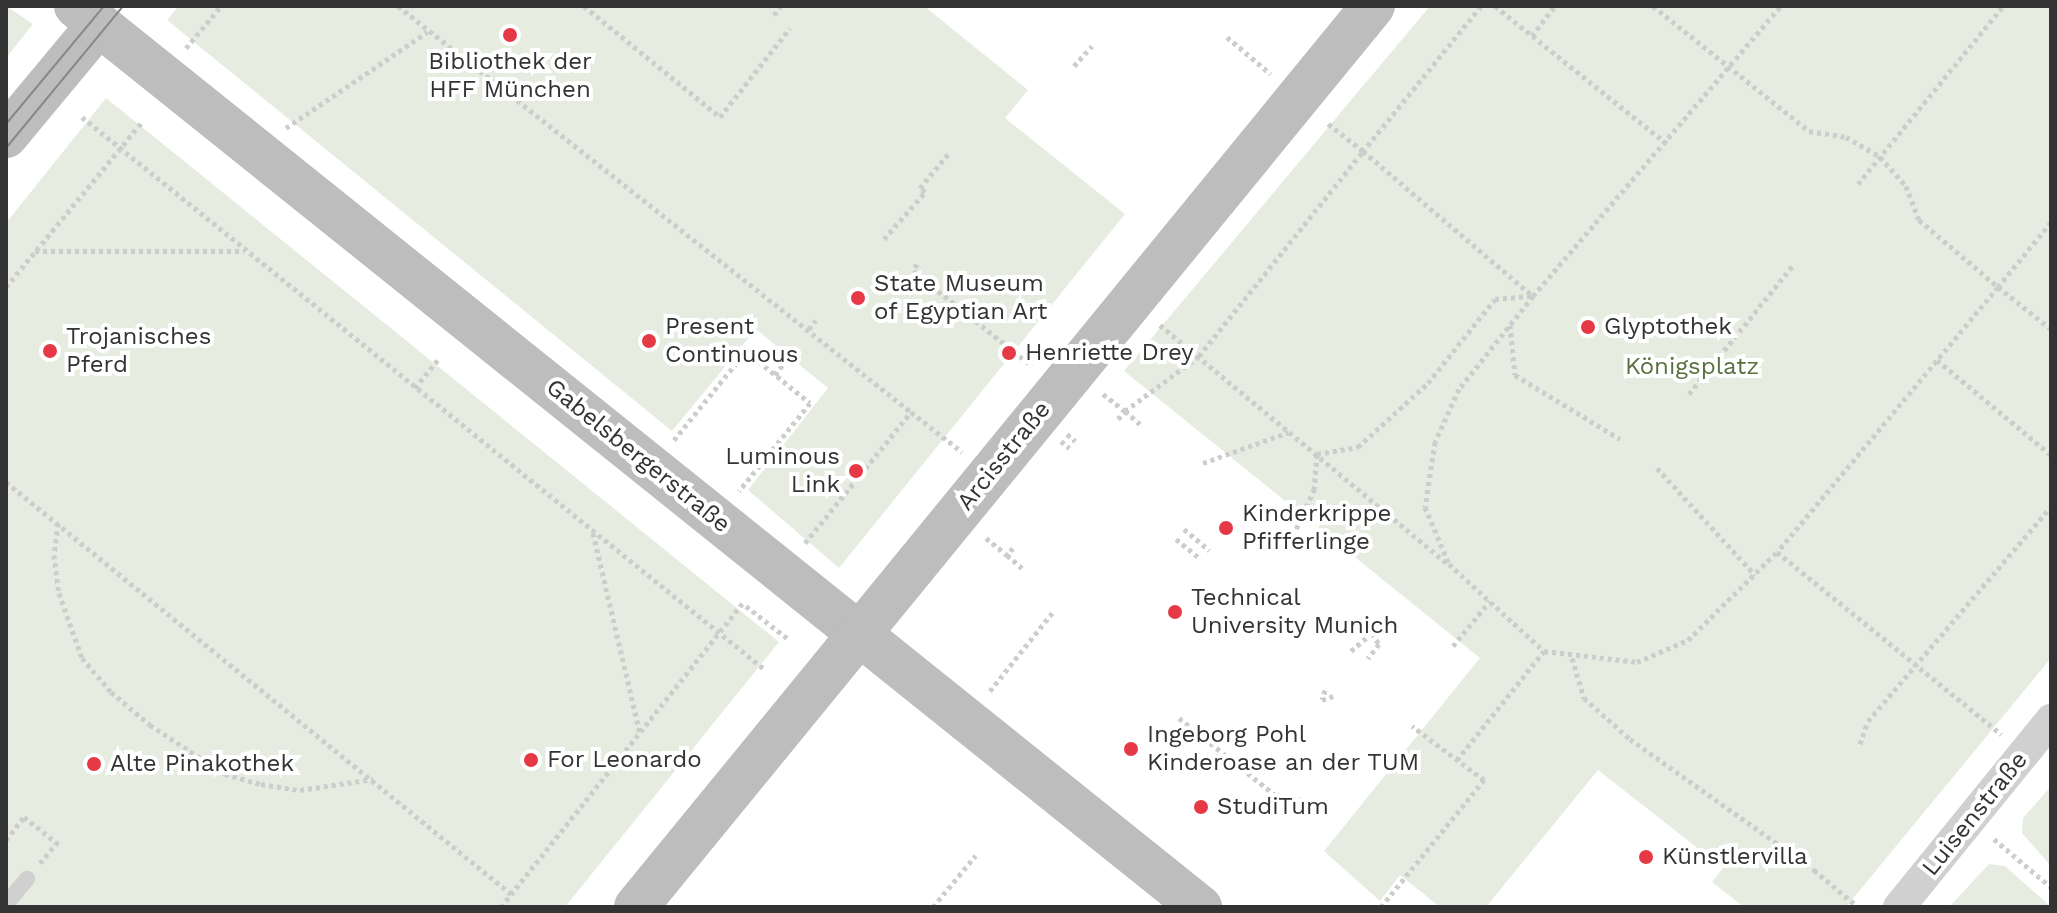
<!DOCTYPE html>
<html>
<head>
<meta charset="utf-8">
<style>
  body { margin:0 }
  #map { position:relative; width:2057px; height:913px; overflow:hidden; background:#fff; font-family:"Work Sans",sans-serif }
  div>[style] { position:absolute }
  .green>* { inset:0; background:#e6ecdf }
  .path>* { height:5px; margin-top:-2.5px; transform-origin:0; background:repeating-linear-gradient(90deg,#cdcdcd 0 4px,transparent 0 8px) }
  .lane>* { height:16px; margin:-8px; padding:0 8px; transform-origin:8px; border-radius:8px; background:#d0d0d0 }
  .street>* { height:32px; margin:-16px; padding:0 16px; transform-origin:16px; border-radius:16px; background:#d0d0d0 }
  .secondary>* { height:44px; margin:-22px; padding:0 22px; transform-origin:22px; border-radius:22px; background:#bdbdbd }
  .tram>* { height:2px; margin:-1px; padding:0 1px; transform-origin:1px; border-radius:1px; background:#888 }
  .dots>* { width:22px; height:22px; translate:-50% -50%; box-sizing:border-box; border:4px solid #fff; border-radius:50% }
  span { translate:-50% -50%; white-space:nowrap; text-align:center; line-height:1.15; -webkit-text-stroke:8px #fff; paint-order:stroke }
  .poi-label { font-size:24px; color:#333 }
  .left { translate:0 -50%; text-align:left }
  .right { translate:-100% -50%; text-align:right }
  .park-label { font-size:24px; color:#56703f }
  .street-label { font-size:24px; color:#333 }
  .frame { position:absolute; inset:0; border:8px solid #333; pointer-events:none }
</style>
</head>
<body>
<div id="map">
  <div class="green">
    <i style="clip-path:polygon(6px 6px,33px 24px,6px 58px)"></i>
    <i style="clip-path:polygon(179px 6px,924px 6px,1028px 90px,1005px 118px,1125px 214px,839px 568px,748px 490px,828px 388px,756px 329px,672px 431px,167px 20px)"></i>
    <i style="clip-path:polygon(1430px 6px,2051px 6px,2051px 658px,1846px 907px,1744px 907px,1712px 882px,1723px 868px,1598px 770px,1486px 907px,1440px 907px,1400px 875px,1380px 901px,1324px 851px,1480px 658px,1124px 371px)"></i>
    <i style="clip-path:polygon(106px 98px,779px 642px,565px 907px,6px 907px,6px 223px)"></i>
    <i style="clip-path:polygon(2051px 786px,2051px 866px,2022px 833px,2023px 818px)"></i>
    <i style="clip-path:polygon(1989px 864px,2005px 866px,2051px 907px,1949px 907px)"></i>
  </div>
  <div class="path">
    <i style="left:398px;top:6px;width:654px;rotate:38.36deg"></i>
    <i style="left:584px;top:6px;width:176px;rotate:39.2deg"></i>
    <i style="left:720px;top:117px;width:113px;rotate:-51.8deg"></i>
    <i style="left:1481px;top:6px;width:187px;rotate:129.1deg"></i>
    <i style="left:1363px;top:151px;width:223px;rotate:40.5deg"></i>
    <i style="left:1533px;top:296px;width:382px;rotate:-49.5deg"></i>
    <i style="left:1495px;top:6px;width:221px;rotate:38.7deg"></i>
    <i style="left:1653px;top:6px;width:200px;rotate:38.7deg"></i>
    <i style="left:1809px;top:131px;width:37px;rotate:9deg"></i>
    <i style="left:1846px;top:137px;width:39px;rotate:30deg"></i>
    <i style="left:1880px;top:157px;width:39px;rotate:48deg"></i>
    <i style="left:1906px;top:186px;width:36px;rotate:69deg"></i>
    <i style="left:1919px;top:220px;width:104px;rotate:40.3deg"></i>
    <i style="left:1998px;top:287px;width:345px;rotate:129.8deg"></i>
    <i style="left:774px;top:15px;width:11px;rotate:-52deg"></i>
    <i style="left:1532px;top:36px;width:38px;rotate:-53deg"></i>
    <i style="left:1227px;top:37px;width:57px;rotate:40.1deg"></i>
    <i style="left:186px;top:48px;width:55px;rotate:-50.2deg"></i>
    <i style="left:1074px;top:66px;width:27px;rotate:-48deg"></i>
    <i style="left:82px;top:117px;width:876px;rotate:38.98deg"></i>
    <i style="left:286px;top:128px;width:171px;rotate:-34.2deg"></i>
    <i style="left:1858px;top:184px;width:230px;rotate:-50.8deg"></i>
    <i style="left:2051px;top:222px;width:84px;rotate:129.2deg"></i>
    <i style="left:1998px;top:287px;width:68px;rotate:38.4deg"></i>
    <i style="left:884px;top:239px;width:62px;rotate:-48.9deg"></i>
    <i style="left:925px;top:192px;width:6px;rotate:-141deg"></i>
    <i style="left:920px;top:188px;width:44px;rotate:-50.5deg"></i>
    <i style="left:35px;top:251px;width:209px"></i>
    <i style="left:917px;top:264px;width:8px;rotate:120deg"></i>
    <i style="left:913px;top:271px;width:152px;rotate:38.6deg"></i>
    <i style="left:6px;top:287px;width:215px;rotate:-50.5deg"></i>
    <i style="left:1533px;top:296px;width:119px;rotate:128.5deg"></i>
    <i style="left:1459px;top:389px;width:58px;rotate:114.4deg"></i>
    <i style="left:1435px;top:442px;width:66px;rotate:98.7deg"></i>
    <i style="left:1425px;top:507px;width:62px;rotate:67.2deg"></i>
    <i style="left:1449px;top:564px;width:129px;rotate:42.5deg"></i>
    <i style="left:1544px;top:651px;width:94px;rotate:6.7deg"></i>
    <i style="left:1637px;top:662px;width:56px;rotate:-23.3deg"></i>
    <i style="left:1688px;top:640px;width:125px;rotate:-44.7deg"></i>
    <i style="left:1777px;top:552px;width:289px;rotate:39.1deg"></i>
    <i style="left:1160px;top:325px;width:374px;rotate:39.7deg"></i>
    <i style="left:1510px;top:325px;width:50px;rotate:84.3deg"></i>
    <i style="left:1515px;top:375px;width:123px;rotate:31.4deg"></i>
    <i style="left:809px;top:329px;width:11px;rotate:-52deg"></i>
    <i style="left:1937px;top:360px;width:148px;rotate:39.8deg"></i>
    <i style="left:775px;top:375px;width:15px;rotate:-53deg"></i>
    <i style="left:415px;top:388px;width:36px;rotate:-51deg"></i>
    <i style="left:1103px;top:394px;width:28px;rotate:38deg"></i>
    <i style="left:1125px;top:411px;width:92px;rotate:-36.6deg"></i>
    <i style="left:1199px;top:356px;width:263px;rotate:-51.3deg"></i>
    <i style="left:1363px;top:151px;width:47px;rotate:-141.9deg"></i>
    <i style="left:1689px;top:394px;width:166px;rotate:-51.1deg"></i>
    <i style="left:1118px;top:419px;width:11px;rotate:-49deg"></i>
    <i style="left:1125px;top:411px;width:21px;rotate:41deg"></i>
    <i style="left:1067px;top:434px;width:11px;rotate:41deg"></i>
    <i style="left:674px;top:440px;width:114px;rotate:-51deg"></i>
    <i style="left:746px;top:351px;width:82px;rotate:39.1deg"></i>
    <i style="left:810px;top:403px;width:113px;rotate:128.9deg"></i>
    <i style="left:1061px;top:441px;width:11px;rotate:41deg"></i>
    <i style="left:1203px;top:463px;width:91px;rotate:-19.8deg"></i>
    <i style="left:1657px;top:468px;width:145px;rotate:47.5deg"></i>
    <i style="left:6px;top:482px;width:652px;rotate:39.21deg"></i>
    <i style="left:58px;top:523px;width:32px;rotate:97deg"></i>
    <i style="left:54px;top:555px;width:38px;rotate:83deg"></i>
    <i style="left:59px;top:593px;width:69px;rotate:70.5deg"></i>
    <i style="left:82px;top:658px;width:45px;rotate:49.5deg"></i>
    <i style="left:111px;top:692px;width:51px;rotate:40.2deg"></i>
    <i style="left:150px;top:725px;width:90px;rotate:33.2deg"></i>
    <i style="left:225px;top:774px;width:37px;rotate:16deg"></i>
    <i style="left:261px;top:784px;width:39px;rotate:9deg"></i>
    <i style="left:300px;top:790px;width:74px;rotate:-8.6deg"></i>
    <i style="left:1184px;top:529px;width:33px;rotate:40deg"></i>
    <i style="left:593px;top:533px;width:205px;rotate:76.8deg"></i>
    <i style="left:1293px;top:536px;width:51px;rotate:-65.5deg"></i>
    <i style="left:1314px;top:490px;width:36px;rotate:-85deg"></i>
    <i style="left:1317px;top:454px;width:42px;rotate:-9.7deg"></i>
    <i style="left:1358px;top:447px;width:95px;rotate:-42.4deg"></i>
    <i style="left:1428px;top:383px;width:107px;rotate:-51.4deg"></i>
    <i style="left:1495px;top:299px;width:37px;rotate:-5deg"></i>
    <i style="left:986px;top:538px;width:27px;rotate:39deg"></i>
    <i style="left:1176px;top:539px;width:32px;rotate:39deg"></i>
    <i style="left:805px;top:543px;width:169px;rotate:-51deg"></i>
    <i style="left:911px;top:412px;width:65px;rotate:38.1deg"></i>
    <i style="left:1013px;top:548px;width:9px;rotate:131deg"></i>
    <i style="left:1007px;top:555px;width:21px;rotate:41deg"></i>
    <i style="left:746px;top:606px;width:52px;rotate:38deg"></i>
    <i style="left:1453px;top:646px;width:58px;rotate:-50.6deg"></i>
    <i style="left:1351px;top:651px;width:28px;rotate:-41deg"></i>
    <i style="left:1372px;top:633px;width:13px;rotate:58deg"></i>
    <i style="left:1379px;top:644px;width:18px;rotate:128deg"></i>
    <i style="left:1572px;top:658px;width:42px;rotate:73.3deg"></i>
    <i style="left:1584px;top:698px;width:62px;rotate:41.7deg"></i>
    <i style="left:1630px;top:739px;width:226px;rotate:35.4deg"></i>
    <i style="left:1814px;top:870px;width:57px;rotate:40.1deg"></i>
    <i style="left:1325px;top:690px;width:10px;rotate:107deg"></i>
    <i style="left:1322px;top:700px;width:12px;rotate:-20deg"></i>
    <i style="left:990px;top:691px;width:100px;rotate:-51.5deg"></i>
    <i style="left:1179px;top:718px;width:123px;rotate:38.7deg"></i>
    <i style="left:1275px;top:795px;width:50px;rotate:10.4deg"></i>
    <i style="left:1860px;top:744px;width:24px;rotate:-71deg"></i>
    <i style="left:1868px;top:721px;width:282px;rotate:-49.5deg"></i>
    <i style="left:1457px;top:760px;width:139px;rotate:-51.4deg"></i>
    <i style="left:1994px;top:839px;width:75px;rotate:40.1deg"></i>
    <i style="left:6px;top:840px;width:29px;rotate:-52deg"></i>
    <i style="left:24px;top:817px;width:42px;rotate:38.2deg"></i>
    <i style="left:40px;top:863px;width:31px;rotate:-50deg"></i>
    <i style="left:501px;top:907px;width:389px;rotate:-51.5deg"></i>
    <i style="left:933px;top:907px;width:67px;rotate:-50.4deg"></i>
    <i style="left:1381px;top:907px;width:164px;rotate:-51deg"></i>
    <i style="left:1484px;top:780px;width:90px;rotate:-143.1deg"></i>
  </div>
  <div class="lane">
    <i style="left:6px;top:904px;width:33px;rotate:-50deg"></i>
  </div>
  <div class="street">
    <i style="left:1899px;top:907px;width:241px;rotate:-50.9deg"></i>
  </div>
  <div class="secondary">
    <i style="left:76px;top:6px;width:1441px;rotate:38.72deg"></i>
    <i style="left:6px;top:136px;width:144px;rotate:-50.3deg"></i>
    <i style="left:636px;top:907px;width:1164px;rotate:-50.72deg"></i>
  </div>
  <div class="tram">
    <i style="left:6px;top:124px;width:153px;rotate:-50.3deg"></i>
    <i style="left:6px;top:148px;width:184px;rotate:-50.5deg"></i>
  </div>
  <div class="dots">
    <i style="left:510px;top:35px;background:#e63946"></i>
    <i style="left:858px;top:298px;background:#e63946"></i>
    <i style="left:1588px;top:327px;background:#e63946"></i>
    <i style="left:649px;top:341px;background:#e63946"></i>
    <i style="left:50px;top:351px;background:#e63946"></i>
    <i style="left:1009px;top:353px;background:#e63946"></i>
    <i style="left:856px;top:471px;background:#e63946"></i>
    <i style="left:1226px;top:528px;background:#e63946"></i>
    <i style="left:1175px;top:612px;background:#e63946"></i>
    <i style="left:1131px;top:749px;background:#e63946"></i>
    <i style="left:531px;top:760px;background:#e63946"></i>
    <i style="left:94px;top:764px;background:#e63946"></i>
    <i style="left:1201px;top:807px;background:#e63946"></i>
    <i style="left:1646px;top:857px;background:#e63946"></i>
  </div>
  <div class="poi-label">
    <span style="left:510px;top:76px">Bibliothek der<br>HFF München</span>
    <span class="left" style="left:874px;top:298px">State Museum<br>of Egyptian Art</span>
    <span class="left" style="left:665px;top:341px">Present<br>Continuous</span>
    <span class="left" style="left:1604px;top:327px">Glyptothek</span>
    <span class="left" style="left:66px;top:351px">Trojanisches<br>Pferd</span>
    <span class="left" style="left:1025px;top:353px">Henriette Drey</span>
    <span class="right" style="left:840px;top:471px">Luminous<br>Link</span>
    <span class="left" style="left:1242px;top:528px">Kinderkrippe<br>Pfifferlinge</span>
    <span class="left" style="left:1191px;top:612px">Technical<br>University Munich</span>
    <span class="left" style="left:1147px;top:749px">Ingeborg Pohl<br>Kinderoase an der TUM</span>
    <span class="left" style="left:547px;top:760px">For Leonardo</span>
    <span class="left" style="left:110px;top:764px">Alte Pinakothek</span>
    <span class="left" style="left:1217px;top:807px">StudiTum</span>
    <span class="left" style="left:1662px;top:857px">Künstlervilla</span>
  </div>
  <div class="park-label">
    <span style="left:1692px;top:367px">Königsplatz</span>
  </div>
  <div class="street-label">
    <span style="left:638px;top:456px;rotate:39deg">Gabelsbergerstraße</span>
    <span style="left:1004px;top:456px;rotate:-51deg">Arcisstraße</span>
    <span style="left:1975px;top:814px;rotate:-51deg">Luisenstraße</span>
  </div>
  <div class="frame"></div>
</div>
</body>
</html>
